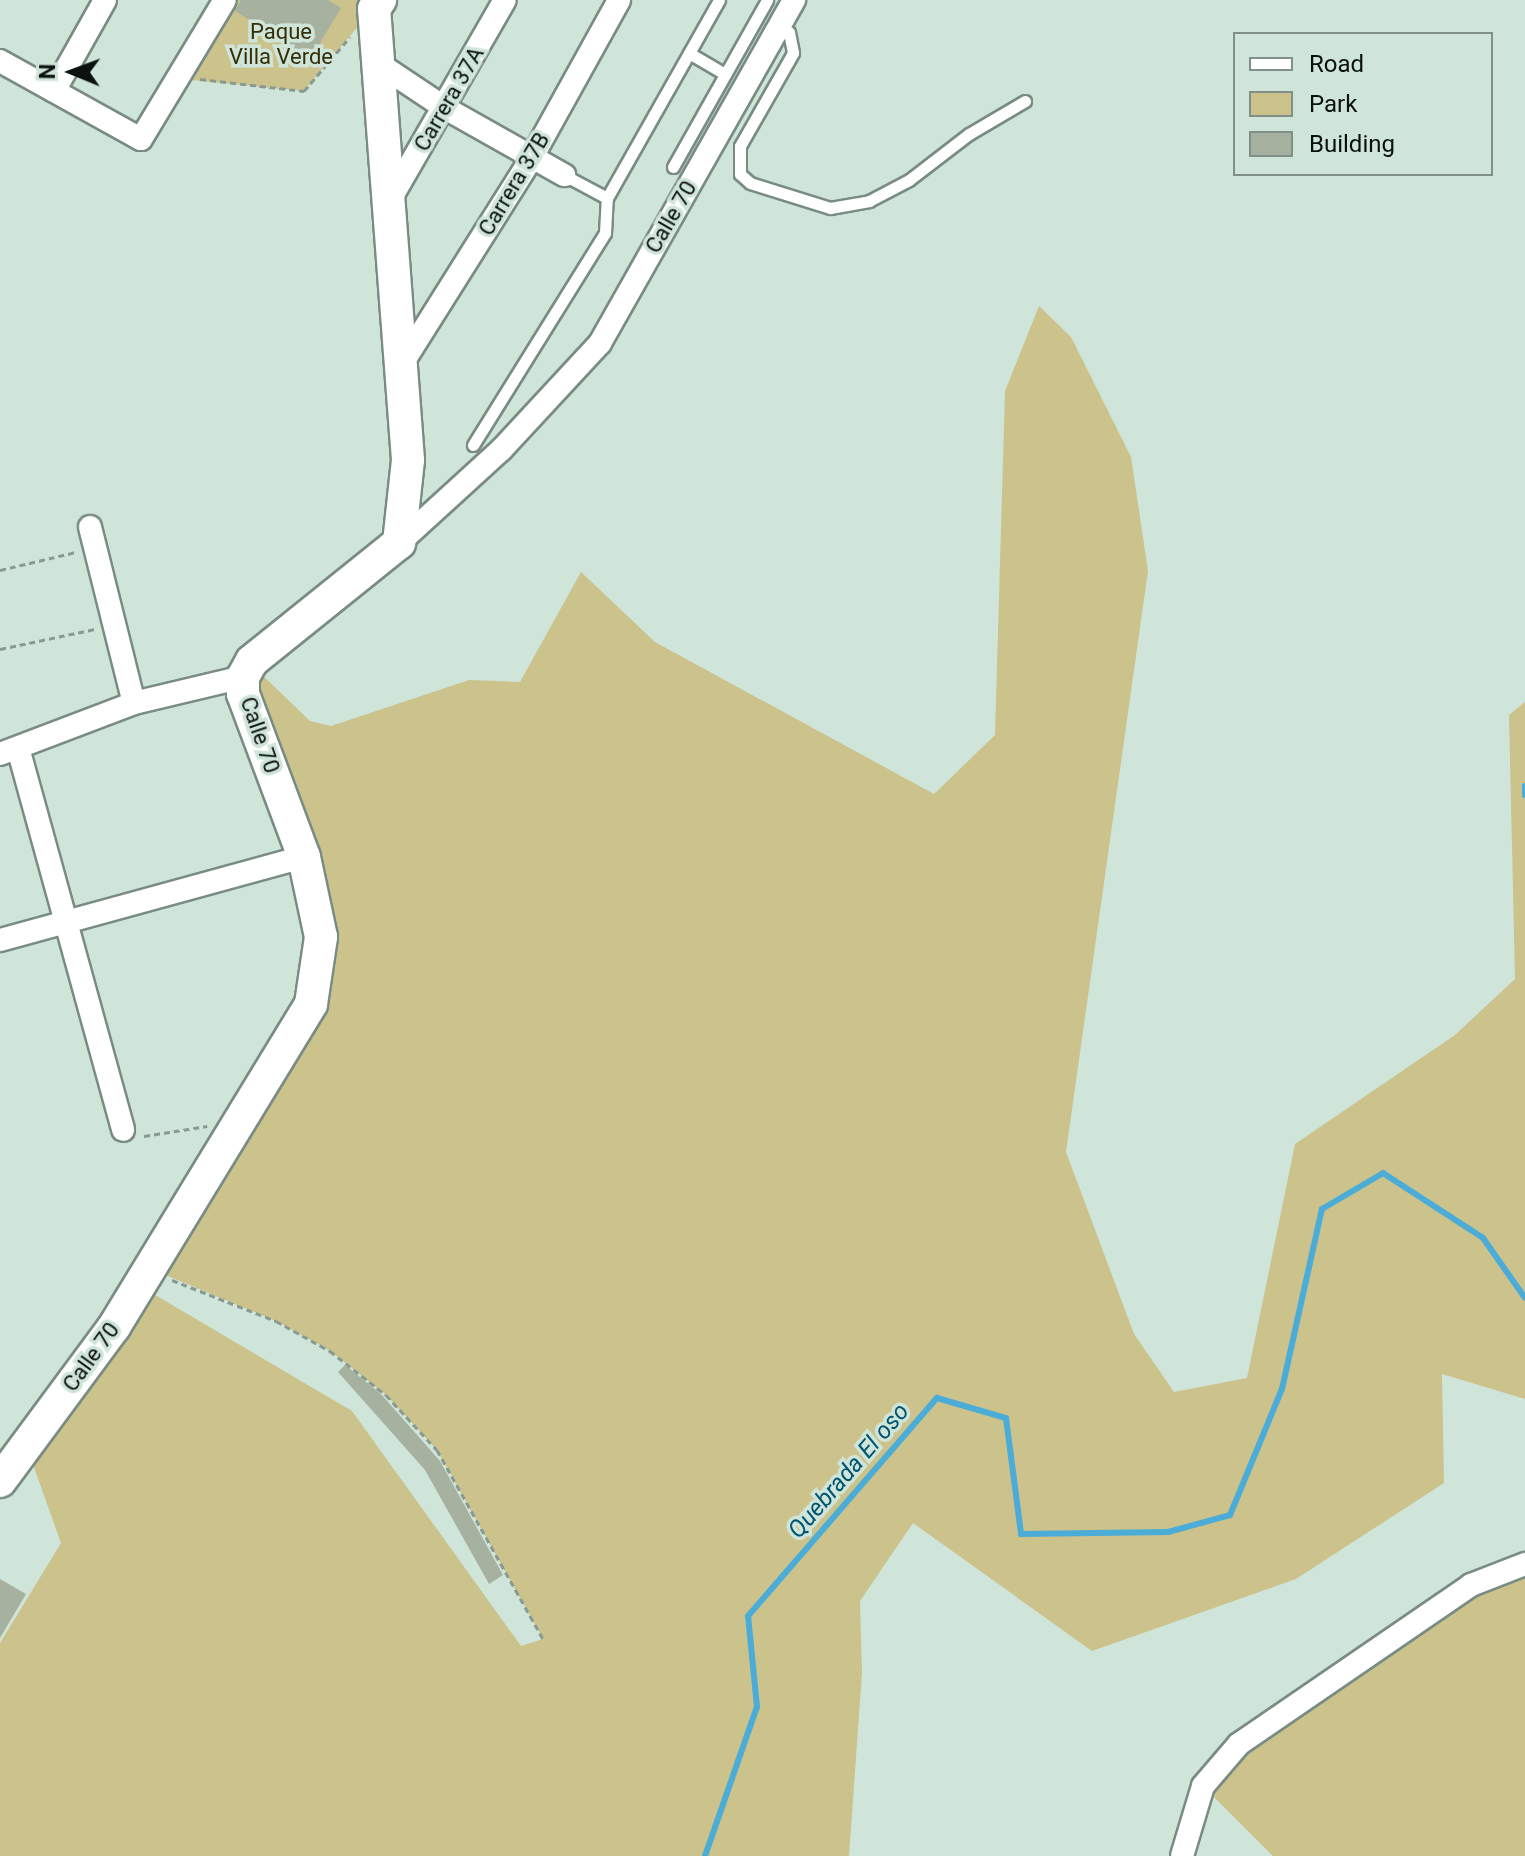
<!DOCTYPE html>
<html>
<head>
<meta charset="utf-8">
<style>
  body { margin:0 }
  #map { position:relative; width:1525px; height:1856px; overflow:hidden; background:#cfe5da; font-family:Roboto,sans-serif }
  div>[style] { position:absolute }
  .green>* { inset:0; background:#cbc28c }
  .stream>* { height:6px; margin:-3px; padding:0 3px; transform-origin:3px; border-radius:3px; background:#4bacd8 }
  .building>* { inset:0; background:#a7b1a0 }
  .path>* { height:3px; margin-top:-1.5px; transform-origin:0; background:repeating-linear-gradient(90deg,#899a92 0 6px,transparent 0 10px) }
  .roads { filter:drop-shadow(2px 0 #798c83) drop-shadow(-2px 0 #798c83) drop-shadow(0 2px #798c83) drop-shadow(0 -2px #798c83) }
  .lane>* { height:11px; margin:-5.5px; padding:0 5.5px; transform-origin:5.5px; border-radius:5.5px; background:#fff }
  .street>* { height:22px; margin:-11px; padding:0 11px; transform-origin:11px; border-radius:11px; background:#fff }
  .secondary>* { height:32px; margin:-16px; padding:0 16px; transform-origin:16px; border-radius:16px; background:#fff }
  span { translate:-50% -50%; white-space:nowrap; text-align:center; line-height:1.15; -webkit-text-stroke:7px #cfe5da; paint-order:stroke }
  .park-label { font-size:22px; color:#352f07 }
  .street-label { font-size:22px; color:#0a110e }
  .water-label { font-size:24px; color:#005572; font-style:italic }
  .legend { position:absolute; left:1233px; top:32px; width:260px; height:144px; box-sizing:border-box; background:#cfe5da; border:2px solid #809088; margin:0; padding:10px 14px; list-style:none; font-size:24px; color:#0a110e }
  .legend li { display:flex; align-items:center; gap:16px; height:40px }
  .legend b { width:40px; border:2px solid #809088 }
  .north { position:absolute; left:32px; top:32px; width:80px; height:80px; -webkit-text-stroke:6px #cfe5da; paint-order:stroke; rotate:271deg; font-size:22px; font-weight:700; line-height:32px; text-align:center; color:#0a110e }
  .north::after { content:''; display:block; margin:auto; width:28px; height:36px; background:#0a110e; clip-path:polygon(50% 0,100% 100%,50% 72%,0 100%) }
</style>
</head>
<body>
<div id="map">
  <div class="green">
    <i style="clip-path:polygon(225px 0,380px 0,304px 91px,180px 79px)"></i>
    <i style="clip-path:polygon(evenodd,1039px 306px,1071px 337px,1131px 457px,1148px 571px,1066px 1152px,1134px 1334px,1174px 1392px,1247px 1378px,1295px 1144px,1455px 1035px,1515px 979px,1509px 715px,1525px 702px,1525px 1399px,1442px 1374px,1444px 1483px,1296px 1579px,1092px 1651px,913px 1523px,860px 1601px,862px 1673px,849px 1856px,0 1856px,0 1643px,61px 1543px,26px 1445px,319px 970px,266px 755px,255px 668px,310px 721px,331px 726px,469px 680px,520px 682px,581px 572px,655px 642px,934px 794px,995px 735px,1005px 391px,1039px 306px,151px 1269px,276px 1321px,330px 1351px,386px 1395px,437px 1450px,543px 1639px,521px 1646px,352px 1411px,140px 1286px,151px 1269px)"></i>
    <i style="clip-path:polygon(1525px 1564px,1525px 1856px,1273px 1856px,1203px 1786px,1394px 1637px)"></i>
  </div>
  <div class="stream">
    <i style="left:1525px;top:786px;width:9px;rotate:90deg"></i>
    <i style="left:705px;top:1856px;width:158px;rotate:-70.8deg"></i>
    <i style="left:757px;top:1707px;width:91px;rotate:-95.6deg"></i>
    <i style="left:748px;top:1616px;width:289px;rotate:-49.1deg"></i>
    <i style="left:937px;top:1398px;width:72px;rotate:16.2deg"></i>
    <i style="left:1006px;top:1418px;width:117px;rotate:82.6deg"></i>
    <i style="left:1021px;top:1534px;width:147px;rotate:-0.8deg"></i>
    <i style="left:1168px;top:1532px;width:64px;rotate:-15.3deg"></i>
    <i style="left:1230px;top:1515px;width:136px;rotate:-67.6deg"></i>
    <i style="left:1282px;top:1389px;width:184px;rotate:-77.5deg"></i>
    <i style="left:1322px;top:1209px;width:71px;rotate:-30.5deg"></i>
    <i style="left:1383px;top:1173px;width:119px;rotate:33deg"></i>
    <i style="left:1483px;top:1238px;width:73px;rotate:55deg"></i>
  </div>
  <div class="building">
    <i style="clip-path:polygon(241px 0,328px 0,341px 8px,311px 58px,235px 11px)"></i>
    <i style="clip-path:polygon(345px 1365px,381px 1394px,440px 1461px,503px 1575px,489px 1584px,425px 1470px,338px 1372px)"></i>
    <i style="clip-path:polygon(0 1579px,26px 1594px,0 1638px)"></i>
  </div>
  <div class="path">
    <i style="left:200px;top:79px;width:105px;rotate:6.6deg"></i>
    <i style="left:304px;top:91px;width:71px;rotate:-49.6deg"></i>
    <i style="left:0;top:570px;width:78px;rotate:-13.3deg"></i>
    <i style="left:0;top:649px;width:97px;rotate:-11.9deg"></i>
    <i style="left:144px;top:1136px;width:64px;rotate:-9deg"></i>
    <i style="left:172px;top:1280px;width:112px;rotate:21.5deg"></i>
    <i style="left:276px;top:1321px;width:62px;rotate:29.1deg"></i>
    <i style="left:330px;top:1351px;width:71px;rotate:38.2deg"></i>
    <i style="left:386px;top:1395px;width:75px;rotate:47.2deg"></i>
    <i style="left:437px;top:1450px;width:217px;rotate:60.7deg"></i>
  </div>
  <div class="roads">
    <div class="lane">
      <i style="left:775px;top:35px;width:14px;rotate:-12deg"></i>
      <i style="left:789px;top:32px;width:21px;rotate:79deg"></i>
      <i style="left:793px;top:53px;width:107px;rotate:119.7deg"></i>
      <i style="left:740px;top:146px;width:28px;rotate:90deg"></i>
      <i style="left:740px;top:174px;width:13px;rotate:42deg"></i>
      <i style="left:750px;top:183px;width:84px;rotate:17.4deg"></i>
      <i style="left:830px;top:208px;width:40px;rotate:-10deg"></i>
      <i style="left:869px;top:201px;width:45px;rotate:-27.7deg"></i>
      <i style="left:909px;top:180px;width:76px;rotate:-37.5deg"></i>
      <i style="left:969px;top:134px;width:65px;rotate:-30.5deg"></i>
      <i style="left:689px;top:53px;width:42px;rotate:30.3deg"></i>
      <i style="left:673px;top:167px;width:192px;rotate:-60.6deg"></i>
      <i style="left:564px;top:175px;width:49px;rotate:28.1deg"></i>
      <i style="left:473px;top:445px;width:250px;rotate:-58.1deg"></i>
      <i style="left:605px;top:233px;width:35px;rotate:-87deg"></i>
      <i style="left:607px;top:198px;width:227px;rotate:-60.5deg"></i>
    </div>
    <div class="street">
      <i style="left:0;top:61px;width:161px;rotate:29deg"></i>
      <i style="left:141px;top:139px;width:162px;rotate:-58.9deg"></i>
      <i style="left:382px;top:66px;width:76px;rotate:33.7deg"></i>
      <i style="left:445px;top:108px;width:137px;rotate:29.4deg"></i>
      <i style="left:54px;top:91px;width:104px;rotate:-60.7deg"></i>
      <i style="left:391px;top:198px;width:228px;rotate:-60.1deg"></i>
      <i style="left:402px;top:364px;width:242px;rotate:-57.8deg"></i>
      <i style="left:531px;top:159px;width:182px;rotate:-61deg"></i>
      <i style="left:90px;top:527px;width:181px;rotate:76deg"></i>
      <i style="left:399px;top:543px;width:139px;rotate:-42.4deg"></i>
      <i style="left:502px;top:449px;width:144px;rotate:-47.2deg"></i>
      <i style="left:600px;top:343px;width:394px;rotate:-60.5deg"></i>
      <i style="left:18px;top:748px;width:396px;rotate:74.6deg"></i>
      <i style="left:0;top:754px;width:143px;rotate:-20.8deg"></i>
      <i style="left:134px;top:703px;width:112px;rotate:-13.4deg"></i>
      <i style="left:0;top:940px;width:315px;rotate:-15.3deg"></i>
      <i style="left:1182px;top:1856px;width:73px;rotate:-73.3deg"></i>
      <i style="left:1203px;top:1786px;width:55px;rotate:-49.4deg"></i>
      <i style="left:1239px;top:1744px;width:281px;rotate:-34.4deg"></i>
      <i style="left:1471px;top:1585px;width:58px;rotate:-21.3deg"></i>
    </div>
    <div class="secondary">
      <i style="left:0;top:1481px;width:192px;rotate:-53.5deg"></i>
      <i style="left:114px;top:1327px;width:378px;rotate:-58.6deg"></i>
      <i style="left:311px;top:1004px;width:68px;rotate:-81.5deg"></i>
      <i style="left:321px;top:937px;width:82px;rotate:-102deg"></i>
      <i style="left:304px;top:857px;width:174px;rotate:-110.5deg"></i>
      <i style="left:243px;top:694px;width:17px;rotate:-90deg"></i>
      <i style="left:243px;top:677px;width:18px;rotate:-61deg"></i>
      <i style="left:252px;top:661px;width:189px;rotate:-38.8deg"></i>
      <i style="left:399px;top:543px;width:83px;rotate:-83.8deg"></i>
      <i style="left:408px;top:460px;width:452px;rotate:-94.3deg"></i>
      <i style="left:374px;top:9px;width:11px;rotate:-56deg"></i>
    </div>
  </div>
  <div class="park-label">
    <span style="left:281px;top:44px">Paque<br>Villa Verde</span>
  </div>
  <div class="street-label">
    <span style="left:449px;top:99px;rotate:-60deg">Carrera 37A</span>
    <span style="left:514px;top:184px;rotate:-59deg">Carrera 37B</span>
    <span style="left:671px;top:217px;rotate:-60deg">Calle 70</span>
    <span style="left:260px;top:735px;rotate:71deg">Calle 70</span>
    <span style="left:91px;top:1357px;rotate:-54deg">Calle 70</span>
  </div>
  <div class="water-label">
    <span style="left:849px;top:1471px;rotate:-49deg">Quebrada El oso</span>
  </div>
  <ul class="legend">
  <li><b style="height:10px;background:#fff"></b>Road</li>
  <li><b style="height:22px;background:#cbc28c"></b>Park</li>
  <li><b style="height:22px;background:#a7b1a0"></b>Building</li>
  </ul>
  <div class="north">N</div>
</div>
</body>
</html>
